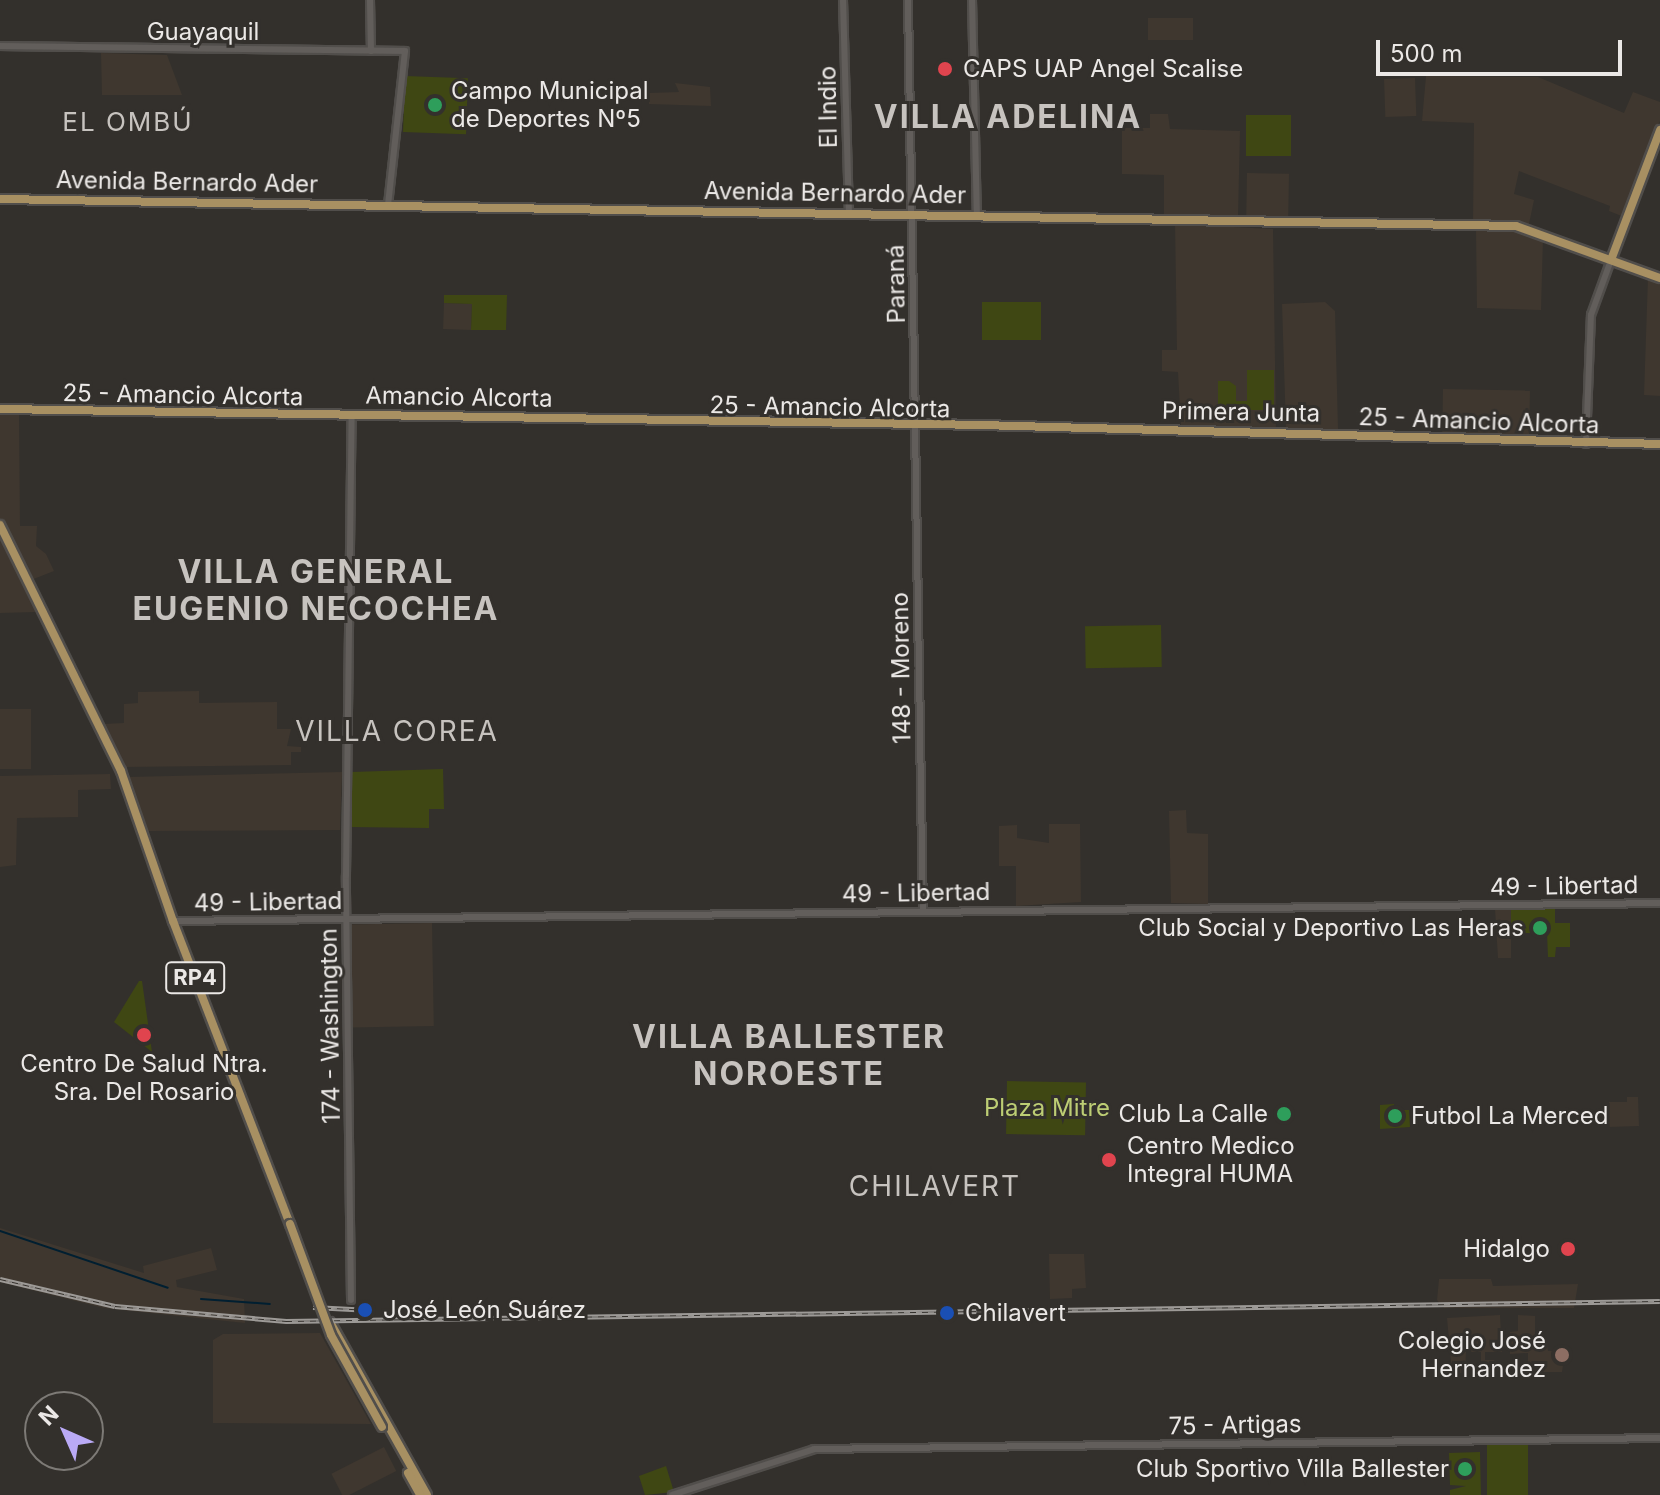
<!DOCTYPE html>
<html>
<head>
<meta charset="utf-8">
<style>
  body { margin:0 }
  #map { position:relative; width:1660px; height:1495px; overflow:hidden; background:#33302c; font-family:Inter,sans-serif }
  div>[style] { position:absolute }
  .built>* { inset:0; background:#3f372f; transform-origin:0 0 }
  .green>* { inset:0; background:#3f4713; transform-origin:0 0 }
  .stream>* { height:2px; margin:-1px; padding:0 1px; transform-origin:1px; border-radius:1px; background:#001f31 }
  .roads { filter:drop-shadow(2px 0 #514e4b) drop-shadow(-2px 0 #514e4b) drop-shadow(0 2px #514e4b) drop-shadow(0 -2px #514e4b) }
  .minor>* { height:6px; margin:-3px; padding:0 3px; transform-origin:3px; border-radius:3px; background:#625e5b }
  .major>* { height:8px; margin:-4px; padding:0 4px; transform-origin:4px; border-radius:4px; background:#a89062 }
  .rail>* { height:5px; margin-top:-2.5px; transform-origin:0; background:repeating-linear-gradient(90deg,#33302c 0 6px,#9d9a97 0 12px); box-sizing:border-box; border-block:2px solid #9d9a97 }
  .bridges { filter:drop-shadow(2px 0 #514e4b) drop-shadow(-2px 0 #514e4b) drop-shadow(0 2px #514e4b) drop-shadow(0 -2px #514e4b) }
  .major-bridge>* { height:8px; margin:-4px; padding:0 4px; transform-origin:4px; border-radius:4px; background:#a89062 }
  .dots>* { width:22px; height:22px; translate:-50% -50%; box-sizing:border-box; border:4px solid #33302c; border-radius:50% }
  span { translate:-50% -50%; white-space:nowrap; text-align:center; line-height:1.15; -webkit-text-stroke:6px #33302c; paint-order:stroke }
  .shield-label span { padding:2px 6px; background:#33302c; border:2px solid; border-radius:6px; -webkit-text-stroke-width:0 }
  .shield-label { font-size:22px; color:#ebe8e6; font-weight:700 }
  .street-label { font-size:24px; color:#ebe8e6 }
  .poi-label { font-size:24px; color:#ebe8e6 }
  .left { translate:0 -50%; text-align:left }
  .right { translate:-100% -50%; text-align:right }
  .park-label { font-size:24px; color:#bdcd74 }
  .neighbourhood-label { font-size:26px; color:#c7c3bf; letter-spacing:2px }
  .quarter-label { font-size:28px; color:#c7c3bf; letter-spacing:2px }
  .district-label { font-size:32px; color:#c7c3bf; font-weight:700; letter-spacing:2px }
  .north { position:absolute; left:24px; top:1391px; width:80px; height:80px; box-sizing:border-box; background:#33302c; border:2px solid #7d7a76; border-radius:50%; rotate:315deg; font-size:22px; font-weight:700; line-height:32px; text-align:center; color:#ebe8e6 }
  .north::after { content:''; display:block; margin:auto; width:28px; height:36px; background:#baaaf6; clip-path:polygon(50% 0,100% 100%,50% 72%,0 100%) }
  .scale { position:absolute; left:1376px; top:40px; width:246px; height:36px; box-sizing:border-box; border:4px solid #ebe8e6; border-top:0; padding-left:10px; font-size:24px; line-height:28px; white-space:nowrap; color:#ebe8e6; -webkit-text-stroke:6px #33302c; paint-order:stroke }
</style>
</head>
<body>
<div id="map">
  <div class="built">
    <i style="left:1193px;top:18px;width:22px;height:45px;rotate:90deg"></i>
    <i style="clip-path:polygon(101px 53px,167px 55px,182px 95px,102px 95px)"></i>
    <i style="clip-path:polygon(1426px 76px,1538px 77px,1624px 113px,1633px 92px,1660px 102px,1660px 121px,1624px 217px,1609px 211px,1610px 206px,1519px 171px,1514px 194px,1534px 200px,1529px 224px,1473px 223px,1474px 123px,1422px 121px)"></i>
    <i style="left:1415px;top:78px;width:38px;height:31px;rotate:88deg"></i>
    <i style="clip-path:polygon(675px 83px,710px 87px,711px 106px,649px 104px,649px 93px,679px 92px)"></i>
    <i style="clip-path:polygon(1150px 114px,1168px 114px,1170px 129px,1240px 131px,1238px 217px,1164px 217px,1164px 175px,1122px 174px,1122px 128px,1150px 128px)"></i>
    <i style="left:1247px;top:173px;width:42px;height:44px;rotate:1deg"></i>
    <i style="clip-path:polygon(1175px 224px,1273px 229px,1276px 429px,1181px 427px,1178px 372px,1162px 371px,1162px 350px,1177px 350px)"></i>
    <i style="clip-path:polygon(1476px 229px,1521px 230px,1543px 238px,1541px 310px,1477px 308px)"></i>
    <i style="clip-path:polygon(1648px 277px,1660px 282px,1660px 396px,1644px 395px)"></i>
    <i style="clip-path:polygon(1325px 302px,1335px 311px,1338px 429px,1286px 429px,1282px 304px)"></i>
    <i style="left:444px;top:303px;width:28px;height:26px;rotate:2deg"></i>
    <i style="left:1443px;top:389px;width:87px;height:45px;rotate:1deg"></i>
    <i style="clip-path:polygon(0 415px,19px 415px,20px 526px,37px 526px,36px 546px,46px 554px,54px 571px,26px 582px,36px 612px,0 613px)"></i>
    <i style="clip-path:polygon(199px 691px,199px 703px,277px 702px,277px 729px,291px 729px,287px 746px,301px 747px,301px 752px,291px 752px,291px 765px,124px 767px,103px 724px,124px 723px,124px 704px,138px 703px,138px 692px)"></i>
    <i style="left:0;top:709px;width:31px;height:60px"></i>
    <i style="clip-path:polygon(342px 772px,340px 830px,148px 831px,128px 777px)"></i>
    <i style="clip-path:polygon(110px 774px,111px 789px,78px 790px,78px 817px,17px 818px,16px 865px,0 867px,0 776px)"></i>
    <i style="clip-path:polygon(1186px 810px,1187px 833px,1208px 834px,1208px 904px,1171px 903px,1169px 811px)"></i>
    <i style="clip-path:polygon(1049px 824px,1080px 824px,1081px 902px,1016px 906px,1016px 866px,999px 866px,999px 826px,1017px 825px,1017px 838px,1049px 843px)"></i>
    <i style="clip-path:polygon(1511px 908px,1511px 958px,1498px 958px,1495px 909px)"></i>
    <i style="left:432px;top:923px;width:103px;height:82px;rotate:89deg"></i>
    <i style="clip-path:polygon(1627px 1097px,1638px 1097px,1639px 1126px,1609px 1127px,1609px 1102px,1627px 1102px)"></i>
    <i style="clip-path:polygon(0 1228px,144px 1273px,143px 1266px,211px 1248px,217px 1270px,176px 1280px,177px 1287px,244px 1299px,245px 1323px,104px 1308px,0 1282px)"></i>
    <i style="clip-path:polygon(1049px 1254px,1084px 1254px,1086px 1288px,1072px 1289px,1072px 1298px,1050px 1299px)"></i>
    <i style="clip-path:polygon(1439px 1279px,1491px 1279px,1493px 1286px,1578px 1284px,1574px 1308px,1444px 1308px,1437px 1300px)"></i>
    <i style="clip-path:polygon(1500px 1315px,1502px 1352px,1485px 1352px,1485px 1360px,1494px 1360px,1502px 1371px,1481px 1373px,1481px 1352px,1466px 1352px,1465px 1373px,1452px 1373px,1447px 1318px)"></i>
    <i style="clip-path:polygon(1518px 1315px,1535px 1316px,1535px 1343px,1547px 1343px,1548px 1351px,1565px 1351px,1562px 1372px,1528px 1372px,1528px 1353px,1510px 1354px,1510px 1332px,1518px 1331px)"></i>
    <i style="clip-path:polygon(320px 1333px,371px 1424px,213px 1423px,213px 1340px,223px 1334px)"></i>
    <i style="left:384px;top:1447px;width:27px;height:59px;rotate:63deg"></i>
  </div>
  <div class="green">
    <i style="left:405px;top:76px;width:63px;height:56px;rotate:2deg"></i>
    <i style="left:1246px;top:115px;width:45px;height:41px"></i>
    <i style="clip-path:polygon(444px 295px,507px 295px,506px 330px,471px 330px,472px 304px,444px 303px)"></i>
    <i style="left:982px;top:302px;width:59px;height:38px"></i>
    <i style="clip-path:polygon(1247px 370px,1274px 370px,1274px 410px,1218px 410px,1218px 381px,1229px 381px,1236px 386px,1236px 401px,1247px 401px)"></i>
    <i style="left:1161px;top:625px;width:42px;height:76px;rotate:89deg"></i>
    <i style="clip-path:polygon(443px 769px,444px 809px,429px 809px,429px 828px,349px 827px,352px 772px)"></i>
    <i style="clip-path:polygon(1555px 908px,1555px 923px,1570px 923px,1570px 947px,1556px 947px,1555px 957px,1548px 957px,1547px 933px,1511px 933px,1511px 908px)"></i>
    <i style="clip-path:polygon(139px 981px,142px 981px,152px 1052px,114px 1022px)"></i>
    <i style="left:1007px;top:1081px;width:79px;height:53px;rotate:1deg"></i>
    <i style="clip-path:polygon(1394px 1104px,1395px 1110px,1409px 1110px,1410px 1127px,1380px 1129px,1380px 1105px)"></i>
    <i style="left:1528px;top:1443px;width:52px;height:41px;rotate:90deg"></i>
    <i style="clip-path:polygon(1480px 1452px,1481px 1495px,1450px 1495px,1450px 1490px,1466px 1486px,1450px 1485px,1449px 1453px)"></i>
    <i style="clip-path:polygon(666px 1466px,674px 1492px,645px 1495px,639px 1476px)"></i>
  </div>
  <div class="stream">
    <i style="left:0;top:1231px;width:177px;rotate:18.7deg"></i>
    <i style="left:201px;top:1299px;width:69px;rotate:4.1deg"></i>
  </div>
  <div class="roads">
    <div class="minor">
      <i style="left:370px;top:0;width:51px;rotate:88.9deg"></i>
      <i style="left:843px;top:0;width:214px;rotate:88.4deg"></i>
      <i style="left:908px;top:0;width:911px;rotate:89.06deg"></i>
      <i style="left:972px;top:0;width:216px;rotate:88.7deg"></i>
      <i style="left:0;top:46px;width:405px;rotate:0.7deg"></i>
      <i style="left:405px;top:51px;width:155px;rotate:96.3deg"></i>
      <i style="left:1586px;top:444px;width:129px;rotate:-87.8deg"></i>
      <i style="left:1591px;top:315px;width:59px;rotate:-70deg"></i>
      <i style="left:173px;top:921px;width:1487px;rotate:-0.69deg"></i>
      <i style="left:351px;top:1300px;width:424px;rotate:-90.7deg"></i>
      <i style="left:346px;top:876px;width:461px;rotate:-89.3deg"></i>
      <i style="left:672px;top:1495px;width:149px;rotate:-17.9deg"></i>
      <i style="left:814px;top:1449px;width:846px;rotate:-0.74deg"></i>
    </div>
    <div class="major">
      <i style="left:0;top:199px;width:1516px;rotate:1.02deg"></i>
      <i style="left:1516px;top:226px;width:153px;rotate:19.9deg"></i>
      <i style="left:1611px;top:260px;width:139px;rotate:-69.3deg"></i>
      <i style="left:0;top:409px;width:981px;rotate:0.93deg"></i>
      <i style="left:981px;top:425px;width:679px;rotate:1.6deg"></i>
      <i style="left:0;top:525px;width:274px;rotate:63.8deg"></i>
      <i style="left:121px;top:771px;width:159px;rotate:70.9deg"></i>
      <i style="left:173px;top:921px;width:325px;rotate:68.9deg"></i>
      <i style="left:330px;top:1322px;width:198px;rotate:60.7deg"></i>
      <i style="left:408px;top:1473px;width:25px;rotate:61deg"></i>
    </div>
  </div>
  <div class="rail">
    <i style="left:0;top:1279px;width:118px;rotate:13.2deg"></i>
    <i style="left:115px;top:1306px;width:172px;rotate:5deg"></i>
    <i style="left:286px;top:1321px;width:1374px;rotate:-0.83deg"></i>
    <i style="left:313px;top:1307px;width:58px;rotate:3deg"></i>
  </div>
  <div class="bridges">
    <div class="major-bridge">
      <i style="left:290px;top:1224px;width:118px;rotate:69.7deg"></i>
      <i style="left:331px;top:1335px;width:105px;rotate:61deg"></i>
    </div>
  </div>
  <div class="dots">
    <i style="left:945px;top:69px;background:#e0444e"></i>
    <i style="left:435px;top:105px;background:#2e9e5b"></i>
    <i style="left:1540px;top:928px;background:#2e9e5b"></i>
    <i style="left:144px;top:1035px;background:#e0444e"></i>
    <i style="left:1284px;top:1114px;background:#2e9e5b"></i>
    <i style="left:1395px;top:1116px;background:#2e9e5b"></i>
    <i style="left:1109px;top:1160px;background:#e0444e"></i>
    <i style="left:1568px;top:1249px;background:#e0444e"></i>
    <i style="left:365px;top:1310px;background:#1a4fb4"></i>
    <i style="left:947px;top:1313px;background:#1a4fb4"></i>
    <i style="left:1562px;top:1355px;background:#8d6e63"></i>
    <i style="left:1465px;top:1469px;background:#2e9e5b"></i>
  </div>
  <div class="shield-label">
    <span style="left:195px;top:978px">RP4</span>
  </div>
  <div class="street-label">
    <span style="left:203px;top:32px">Guayaquil</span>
    <span style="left:828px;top:107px;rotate:-91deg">El Indio</span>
    <span style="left:187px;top:182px;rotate:1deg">Avenida Bernardo Ader</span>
    <span style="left:835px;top:193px;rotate:1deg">Avenida Bernardo Ader</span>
    <span style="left:896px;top:284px;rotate:-91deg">Paraná</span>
    <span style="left:183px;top:395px;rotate:1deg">25 - Amancio Alcorta</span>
    <span style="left:459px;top:397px;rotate:1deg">Amancio Alcorta</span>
    <span style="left:830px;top:407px;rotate:1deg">25 - Amancio Alcorta</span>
    <span style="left:1241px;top:412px;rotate:1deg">Primera Junta</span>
    <span style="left:1479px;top:421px;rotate:2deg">25 - Amancio Alcorta</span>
    <span style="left:901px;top:668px;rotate:-91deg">148 - Moreno</span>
    <span style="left:1564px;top:886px;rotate:-1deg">49 - Libertad</span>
    <span style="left:916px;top:893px;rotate:-1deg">49 - Libertad</span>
    <span style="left:268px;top:902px;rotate:-1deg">49 - Libertad</span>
    <span style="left:330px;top:1026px;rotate:-91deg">174 - Washington</span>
    <span style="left:1235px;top:1425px;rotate:-1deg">75 - Artigas</span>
  </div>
  <div class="poi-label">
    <span class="left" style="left:963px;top:69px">CAPS UAP Angel Scalise</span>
    <span class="left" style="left:451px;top:105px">Campo Municipal<br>de Deportes Nº5</span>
    <span class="right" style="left:1524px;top:928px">Club Social y Deportivo Las Heras</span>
    <span style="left:144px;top:1078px">Centro De Salud Ntra.<br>Sra. Del Rosario</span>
    <span class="right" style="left:1268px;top:1114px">Club La Calle</span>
    <span class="left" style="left:1411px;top:1116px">Futbol La Merced</span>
    <span class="left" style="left:1127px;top:1160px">Centro Medico<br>Integral HUMA</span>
    <span class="right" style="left:1550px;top:1249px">Hidalgo</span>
    <span class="left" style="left:383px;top:1310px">José León Suárez</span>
    <span class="left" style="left:965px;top:1313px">Chilavert</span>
    <span class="right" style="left:1546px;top:1355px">Colegio José<br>Hernandez</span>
    <span class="right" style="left:1449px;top:1469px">Club Sportivo Villa Ballester</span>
  </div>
  <div class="park-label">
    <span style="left:1047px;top:1108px">Plaza Mitre</span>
  </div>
  <div class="neighbourhood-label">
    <span style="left:128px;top:122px">EL OMBÚ</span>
  </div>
  <div class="quarter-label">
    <span style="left:397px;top:731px">VILLA COREA</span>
    <span style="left:935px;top:1186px">CHILAVERT</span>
  </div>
  <div class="district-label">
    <span style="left:1008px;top:117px">VILLA ADELINA</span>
    <span style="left:316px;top:591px">VILLA GENERAL<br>EUGENIO NECOCHEA</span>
    <span style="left:789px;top:1056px">VILLA BALLESTER<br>NOROESTE</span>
  </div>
  <div class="north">N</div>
  <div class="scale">500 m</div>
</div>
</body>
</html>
